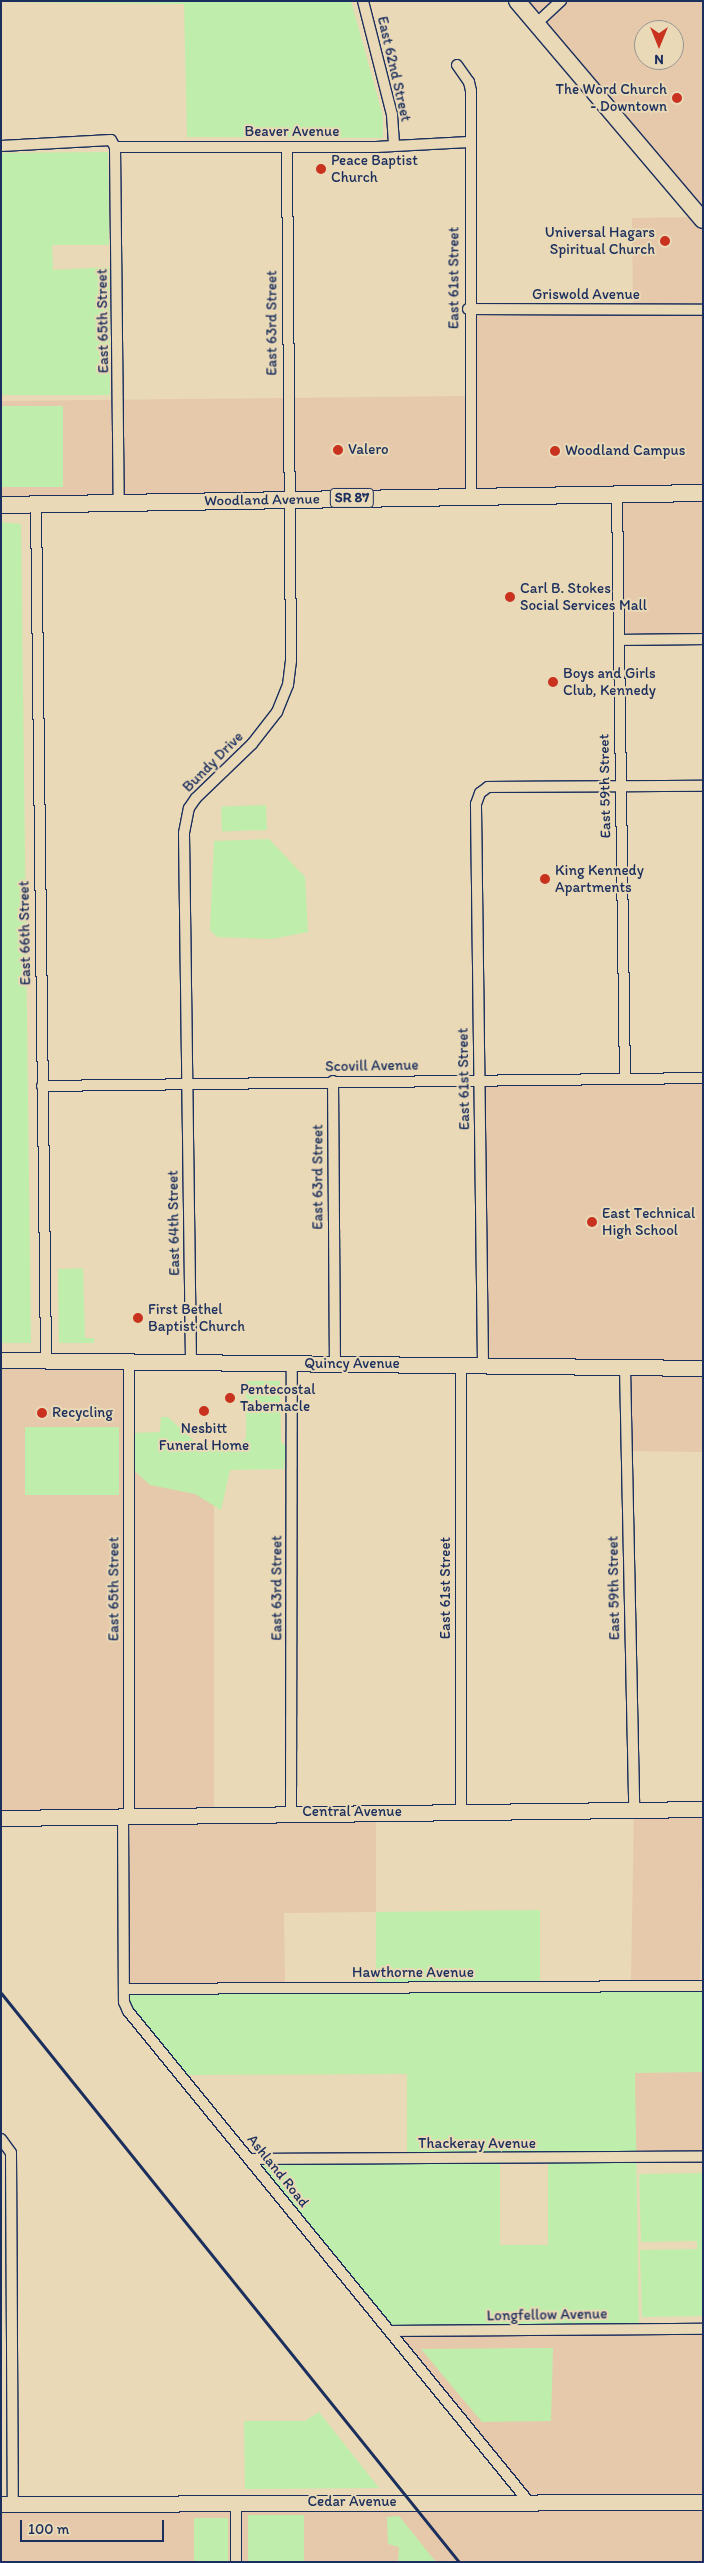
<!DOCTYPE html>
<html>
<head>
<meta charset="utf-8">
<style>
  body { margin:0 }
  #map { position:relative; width:704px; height:2563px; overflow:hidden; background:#ead9b6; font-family:Itim,sans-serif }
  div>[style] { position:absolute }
  .built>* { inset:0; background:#e5c9aa; transform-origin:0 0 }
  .green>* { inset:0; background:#bfeeac; transform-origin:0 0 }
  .roads { filter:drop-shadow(1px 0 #1b2f5e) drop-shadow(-1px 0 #1b2f5e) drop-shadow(0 1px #1b2f5e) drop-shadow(0 -1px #1b2f5e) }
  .street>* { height:10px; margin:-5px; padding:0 5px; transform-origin:5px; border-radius:5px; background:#ead9b6 }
  .secondary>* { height:15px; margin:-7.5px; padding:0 7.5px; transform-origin:7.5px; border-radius:7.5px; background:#ead9b6 }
  .primary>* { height:16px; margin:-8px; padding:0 8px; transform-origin:8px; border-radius:8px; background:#ead9b6 }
  .rail>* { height:3px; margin:-1.5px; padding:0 1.5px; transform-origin:1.5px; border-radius:1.5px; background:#1b2f5e }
  .dots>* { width:14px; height:14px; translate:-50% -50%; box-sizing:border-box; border:2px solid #ead9b6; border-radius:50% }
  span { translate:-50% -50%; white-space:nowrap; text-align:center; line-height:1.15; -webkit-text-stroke:4px #ead9b6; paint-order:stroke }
  .shield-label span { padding:1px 4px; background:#ead9b6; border:1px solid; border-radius:4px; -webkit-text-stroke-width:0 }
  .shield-label { font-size:14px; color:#1b2f5e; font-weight:700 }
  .street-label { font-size:15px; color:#1b2f5e }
  .poi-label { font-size:15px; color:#1b2f5e }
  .right { translate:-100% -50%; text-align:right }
  .left { translate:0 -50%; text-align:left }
  .frame { position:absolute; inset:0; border:2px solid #1b2f5e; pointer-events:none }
  .north { position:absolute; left:634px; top:20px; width:50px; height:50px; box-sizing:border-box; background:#ead9b6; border:1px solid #979593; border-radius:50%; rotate:180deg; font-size:14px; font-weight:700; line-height:20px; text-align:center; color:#1b2f5e }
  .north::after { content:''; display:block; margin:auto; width:18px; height:22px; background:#c8321e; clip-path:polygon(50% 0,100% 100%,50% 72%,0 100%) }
  .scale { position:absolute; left:20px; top:2520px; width:144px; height:22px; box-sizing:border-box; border:2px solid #1b2f5e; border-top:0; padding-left:6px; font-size:15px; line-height:18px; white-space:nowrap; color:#1b2f5e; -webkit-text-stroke:4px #ead9b6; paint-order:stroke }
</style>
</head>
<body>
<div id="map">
  <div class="built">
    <i style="clip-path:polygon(evenodd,517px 1px,703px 1px,703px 639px,620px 640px,617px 494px,1px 505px,1px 401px,469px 396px,468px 309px,633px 310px,632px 218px,700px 217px,517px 1px,644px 30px,674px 30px,674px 60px,644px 60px,644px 30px)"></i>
    <i style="clip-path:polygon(703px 1078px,703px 1452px,627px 1451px,625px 1367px,483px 1364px,479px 1079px)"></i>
    <i style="clip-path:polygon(1px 1360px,129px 1361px,129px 1461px,214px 1461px,214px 1814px,376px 1812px,376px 1912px,284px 1913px,285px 1988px,124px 1989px,122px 1817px,1px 1818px)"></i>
    <i style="left:634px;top:1808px;width:69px;height:179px;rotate:1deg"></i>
    <i style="left:635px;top:2072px;width:68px;height:86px"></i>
    <i style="clip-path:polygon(703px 2329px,703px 2562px,1px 2562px,1px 2504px,527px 2501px,391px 2331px)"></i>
  </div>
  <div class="green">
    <i style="clip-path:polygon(351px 1px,383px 116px,383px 138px,187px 137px,184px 4px,1px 2px)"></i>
    <i style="clip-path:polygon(108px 152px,109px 245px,52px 245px,53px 270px,109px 267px,110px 395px,1px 395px,1px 153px)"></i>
    <i style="left:1px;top:406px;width:62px;height:81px"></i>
    <i style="clip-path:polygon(1px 522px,21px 524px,31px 1343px,1px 1343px)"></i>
    <i style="left:266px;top:805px;width:25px;height:45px;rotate:88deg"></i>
    <i style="clip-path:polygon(269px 839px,305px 877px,308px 932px,272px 939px,217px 937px,210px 930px,214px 841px)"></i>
    <i style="clip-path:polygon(83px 1268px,85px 1338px,94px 1338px,94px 1343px,59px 1343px,58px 1269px)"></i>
    <i style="clip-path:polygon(246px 1381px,280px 1381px,281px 1442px,286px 1446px,284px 1469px,230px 1470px,221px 1510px,195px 1494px,150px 1485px,140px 1476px,135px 1471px,134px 1433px,160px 1432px,161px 1417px,168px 1417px,193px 1440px,194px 1450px,210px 1450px,210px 1443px,221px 1446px,238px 1445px,246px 1438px)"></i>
    <i style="left:25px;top:1427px;width:94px;height:68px"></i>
    <i style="clip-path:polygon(evenodd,540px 1910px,540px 1988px,703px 1986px,703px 2072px,635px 2073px,639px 2329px,391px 2331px,251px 2159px,407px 2159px,407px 2074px,180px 2075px,128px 2011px,124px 1989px,376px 1988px,376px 1912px,540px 1910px,500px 2159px,548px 2159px,548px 2245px,500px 2245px,500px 2159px)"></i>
    <i style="clip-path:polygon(703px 2173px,703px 2316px,642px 2317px,640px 2250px,697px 2249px,697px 2241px,641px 2242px,639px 2174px)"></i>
    <i style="clip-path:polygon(553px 2348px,551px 2421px,482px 2422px,421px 2349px)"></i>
    <i style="clip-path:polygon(319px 2412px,379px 2488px,245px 2489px,244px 2421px,305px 2421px)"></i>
    <i style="left:304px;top:2515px;width:47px;height:56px;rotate:90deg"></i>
    <i style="clip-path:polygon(399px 2516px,436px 2562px,398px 2562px,399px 2547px,388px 2544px,387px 2517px)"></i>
    <i style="left:194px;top:2518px;width:34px;height:44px"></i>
  </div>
  <div class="roads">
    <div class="street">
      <i style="left:363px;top:1px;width:118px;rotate:75.7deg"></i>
      <i style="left:392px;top:115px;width:29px;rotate:86deg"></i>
      <i style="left:537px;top:23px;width:33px;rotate:-43deg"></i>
      <i style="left:457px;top:65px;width:21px;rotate:55deg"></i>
      <i style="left:469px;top:82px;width:9px;rotate:77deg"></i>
      <i style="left:471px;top:91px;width:404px;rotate:90deg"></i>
      <i style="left:1px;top:146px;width:110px;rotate:-3.1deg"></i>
      <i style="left:111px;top:140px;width:8px;rotate:60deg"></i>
      <i style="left:115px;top:147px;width:356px;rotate:89.4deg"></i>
      <i style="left:115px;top:147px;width:261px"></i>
      <i style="left:376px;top:147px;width:93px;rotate:-3.1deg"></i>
      <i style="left:468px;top:309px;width:235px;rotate:0.2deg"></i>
      <i style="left:617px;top:494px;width:585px;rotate:89.22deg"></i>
      <i style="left:36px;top:504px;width:857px;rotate:89.33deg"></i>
      <i style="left:620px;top:640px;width:83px;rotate:-0.7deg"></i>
      <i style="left:333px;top:1081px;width:282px;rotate:89.6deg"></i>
      <i style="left:42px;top:1086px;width:661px;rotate:-0.69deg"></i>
      <i style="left:191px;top:1362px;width:529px;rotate:-90.76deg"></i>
      <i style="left:184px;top:833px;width:25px;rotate:-79deg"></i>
      <i style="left:189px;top:808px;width:12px;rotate:-55deg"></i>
      <i style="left:196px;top:798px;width:78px;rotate:-44deg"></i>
      <i style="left:252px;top:744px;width:41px;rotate:-52deg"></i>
      <i style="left:277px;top:712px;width:29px;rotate:-68deg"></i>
      <i style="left:288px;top:685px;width:24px;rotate:-83deg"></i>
      <i style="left:291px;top:661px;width:514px;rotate:-90.45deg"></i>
      <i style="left:461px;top:1364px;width:447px;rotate:90deg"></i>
      <i style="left:483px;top:1364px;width:560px;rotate:-90.72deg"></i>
      <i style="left:476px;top:804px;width:12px;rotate:-70deg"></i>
      <i style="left:480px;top:793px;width:10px;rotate:-37deg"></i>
      <i style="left:488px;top:787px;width:215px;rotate:-0.3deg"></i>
      <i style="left:625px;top:1367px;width:441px;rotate:88.8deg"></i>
      <i style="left:291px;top:1812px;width:449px;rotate:-89.9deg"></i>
      <i style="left:123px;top:1817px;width:185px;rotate:89.7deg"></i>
      <i style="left:124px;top:2002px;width:10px;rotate:66deg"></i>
      <i style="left:128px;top:2011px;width:633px;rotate:50.77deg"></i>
      <i style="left:129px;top:1817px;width:456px;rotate:-90deg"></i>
      <i style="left:124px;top:1989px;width:579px;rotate:-0.3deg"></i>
      <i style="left:1px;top:2139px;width:17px;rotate:54deg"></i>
      <i style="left:11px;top:2153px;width:351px;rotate:89.7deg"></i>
      <i style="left:251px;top:2159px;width:452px;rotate:-0.3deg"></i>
      <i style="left:391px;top:2331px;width:312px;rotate:-0.4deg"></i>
      <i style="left:236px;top:2502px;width:60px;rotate:90deg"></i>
    </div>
    <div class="secondary">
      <i style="left:1px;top:1360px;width:702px;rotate:0.65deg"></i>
      <i style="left:1px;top:1818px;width:702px;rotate:-0.73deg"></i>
      <i style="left:1px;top:2504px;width:702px;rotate:-0.16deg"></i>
    </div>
    <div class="primary">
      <i style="left:517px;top:1px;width:287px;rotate:49.7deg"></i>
      <i style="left:1px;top:505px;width:702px;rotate:-0.98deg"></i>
    </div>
  </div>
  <div class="rail">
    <i style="left:1px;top:1993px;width:730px;rotate:51.17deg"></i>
  </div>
  <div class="dots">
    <i style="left:677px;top:98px;background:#c8321e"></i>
    <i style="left:321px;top:169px;background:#c8321e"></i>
    <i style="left:665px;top:241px;background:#c8321e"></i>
    <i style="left:338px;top:450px;background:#c8321e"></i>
    <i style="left:555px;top:451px;background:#c8321e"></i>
    <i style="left:510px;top:597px;background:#c8321e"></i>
    <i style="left:553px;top:682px;background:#c8321e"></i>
    <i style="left:545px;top:879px;background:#c8321e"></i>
    <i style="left:592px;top:1222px;background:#c8321e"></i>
    <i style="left:138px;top:1318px;background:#c8321e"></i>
    <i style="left:230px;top:1398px;background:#c8321e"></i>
    <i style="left:204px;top:1411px;background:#c8321e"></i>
    <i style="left:42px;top:1413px;background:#c8321e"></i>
  </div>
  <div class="shield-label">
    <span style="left:352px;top:498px">SR 87</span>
  </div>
  <div class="street-label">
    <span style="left:394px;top:69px;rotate:77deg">East 62nd Street</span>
    <span style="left:292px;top:132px">Beaver Avenue</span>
    <span style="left:454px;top:278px;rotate:-90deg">East 61st Street</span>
    <span style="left:586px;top:295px">Griswold Avenue</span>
    <span style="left:103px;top:321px;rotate:-91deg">East 65th Street</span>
    <span style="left:272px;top:323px;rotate:-90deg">East 63rd Street</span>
    <span style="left:262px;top:500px;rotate:-1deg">Woodland Avenue</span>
    <span style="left:213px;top:762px;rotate:-45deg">Bundy Drive</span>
    <span style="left:605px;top:786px;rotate:-91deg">East 59th Street</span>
    <span style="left:25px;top:933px;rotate:-91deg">East 66th Street</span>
    <span style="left:372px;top:1066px;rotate:-1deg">Scovill Avenue</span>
    <span style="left:464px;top:1079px;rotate:-91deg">East 61st Street</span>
    <span style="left:318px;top:1177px;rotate:-90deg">East 63rd Street</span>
    <span style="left:174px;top:1223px;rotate:-91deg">East 64th Street</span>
    <span style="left:352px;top:1364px">Quincy Avenue</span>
    <span style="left:277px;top:1588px;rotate:-90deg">East 63rd Street</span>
    <span style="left:446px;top:1588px;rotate:-90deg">East 61st Street</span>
    <span style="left:614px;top:1588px;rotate:-91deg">East 59th Street</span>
    <span style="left:114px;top:1589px;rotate:-90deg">East 65th Street</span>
    <span style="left:352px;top:1812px">Central Avenue</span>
    <span style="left:413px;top:1973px">Hawthorne Avenue</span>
    <span style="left:477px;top:2144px">Thackeray Avenue</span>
    <span style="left:278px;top:2171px;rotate:51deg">Ashland Road</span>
    <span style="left:547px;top:2315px;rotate:-1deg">Longfellow Avenue</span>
    <span style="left:352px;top:2502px">Cedar Avenue</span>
  </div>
  <div class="poi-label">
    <span class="right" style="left:667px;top:98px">The Word Church<br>- Downtown</span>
    <span class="left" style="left:331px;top:169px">Peace Baptist<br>Church</span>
    <span class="right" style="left:655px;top:241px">Universal Hagars<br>Spiritual Church</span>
    <span class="left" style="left:348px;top:450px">Valero</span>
    <span class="left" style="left:565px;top:451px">Woodland Campus</span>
    <span class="left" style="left:520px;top:597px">Carl B. Stokes<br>Social Services Mall</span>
    <span class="left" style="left:563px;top:682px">Boys and Girls<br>Club, Kennedy</span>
    <span class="left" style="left:555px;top:879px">King Kennedy<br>Apartments</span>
    <span class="left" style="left:602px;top:1222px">East Technical<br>High School</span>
    <span class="left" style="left:148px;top:1318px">First Bethel<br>Baptist Church</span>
    <span class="left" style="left:240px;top:1398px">Pentecostal<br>Tabernacle</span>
    <span class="left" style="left:52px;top:1413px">Recycling</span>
    <span style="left:204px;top:1437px">Nesbitt<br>Funeral Home</span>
  </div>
  <div class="frame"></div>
  <div class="north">N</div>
  <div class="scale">100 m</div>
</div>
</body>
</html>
